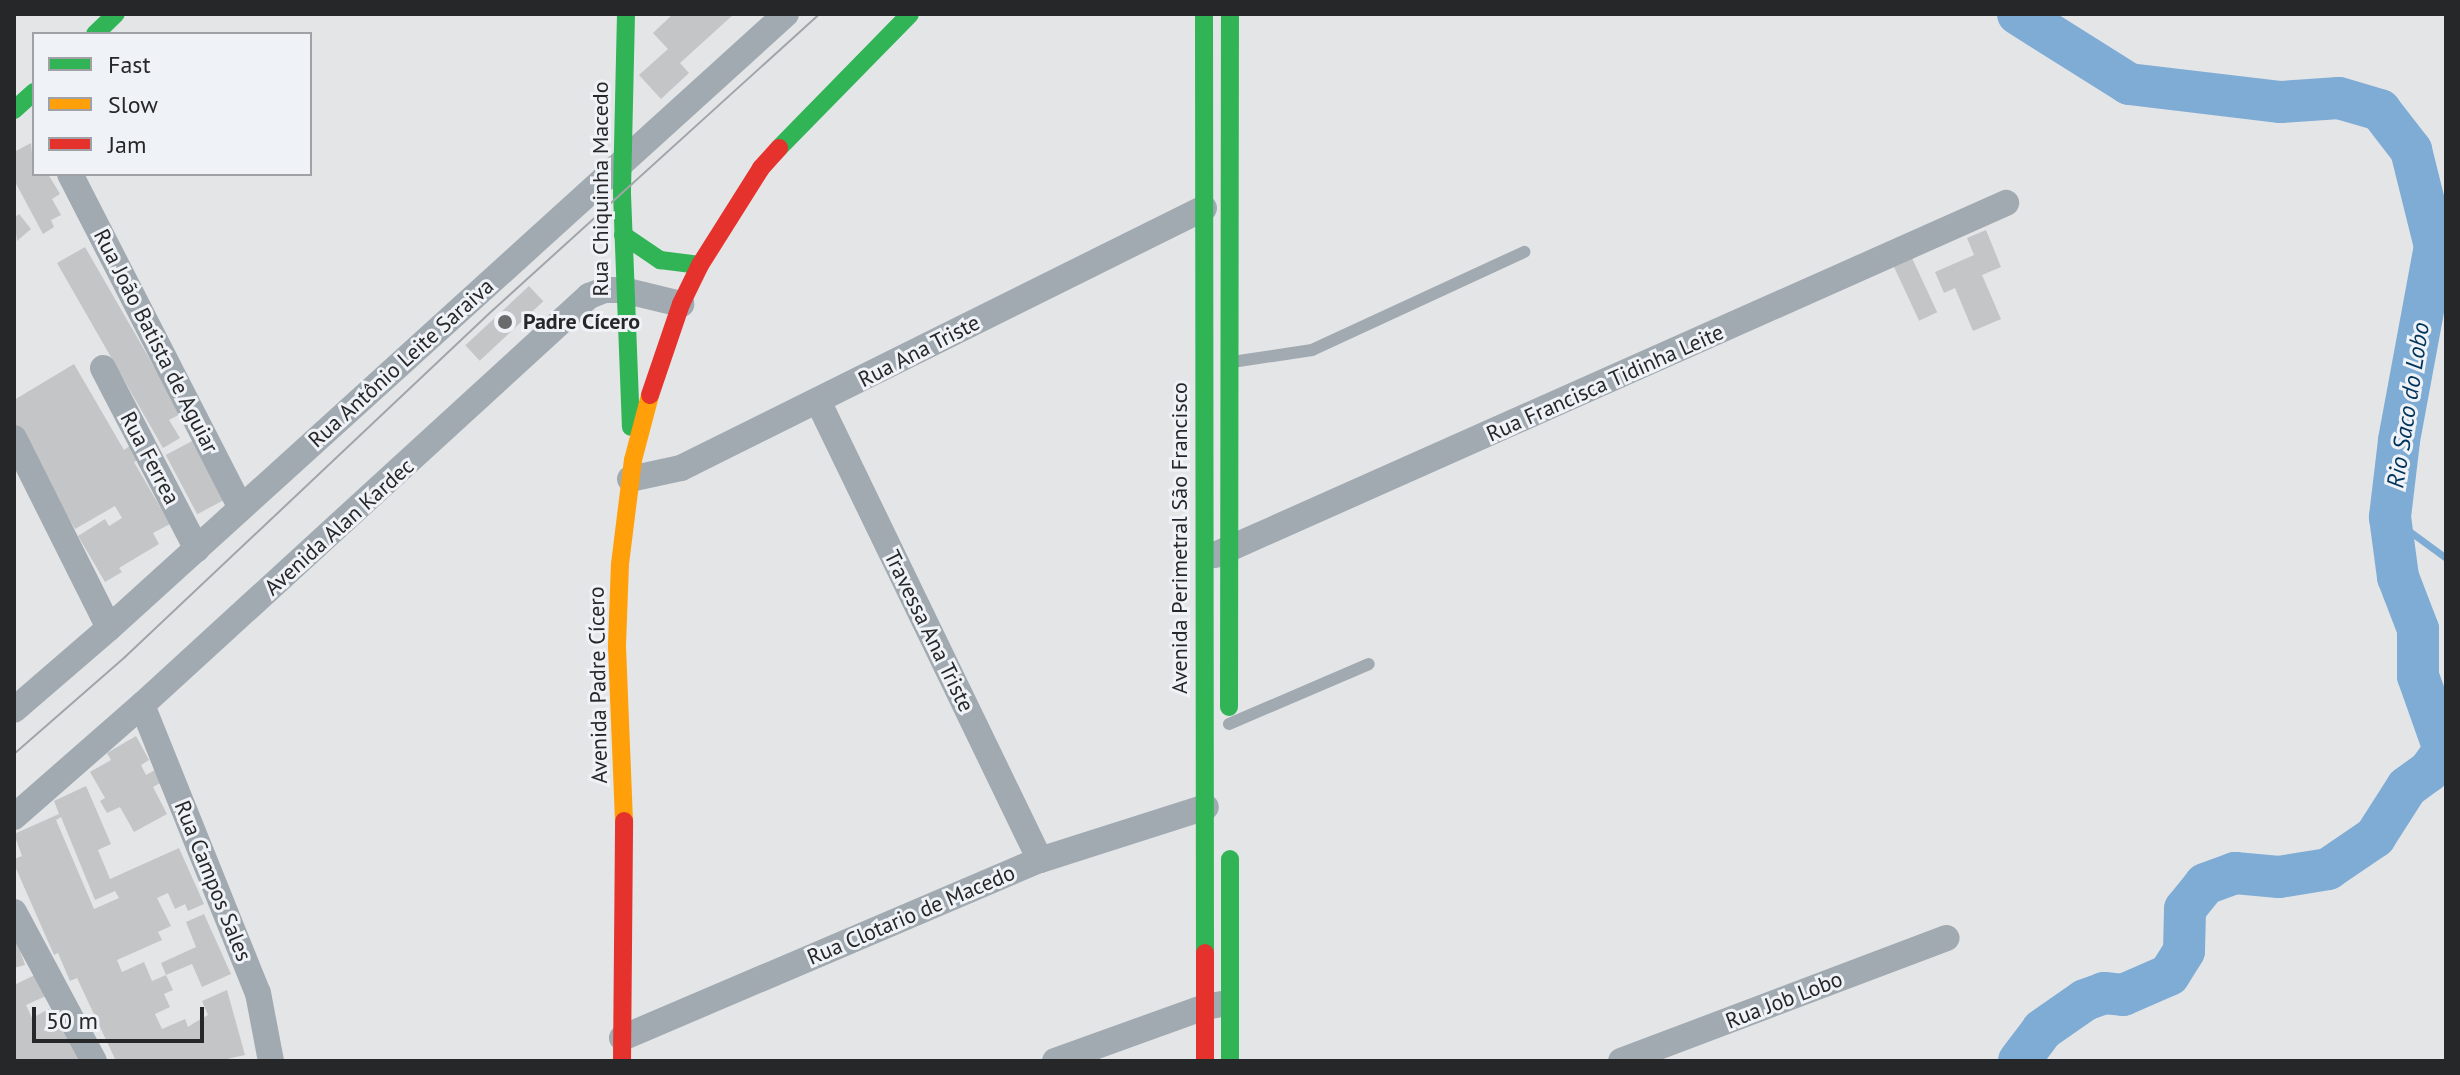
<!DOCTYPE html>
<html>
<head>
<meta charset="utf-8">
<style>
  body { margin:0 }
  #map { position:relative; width:2460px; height:1075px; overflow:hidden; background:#e3e5e7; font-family:"PT Sans",sans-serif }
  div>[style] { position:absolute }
  .stream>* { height:7px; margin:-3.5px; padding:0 3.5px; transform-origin:3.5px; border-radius:3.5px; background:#7eacd5 }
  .river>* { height:42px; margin:-21px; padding:0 21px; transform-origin:21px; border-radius:21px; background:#7eacd5 }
  .building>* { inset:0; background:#c4c5c7; transform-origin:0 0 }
  .lane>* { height:12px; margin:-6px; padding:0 6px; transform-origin:6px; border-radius:6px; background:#a1a9b1 }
  .street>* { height:26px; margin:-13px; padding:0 13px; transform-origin:13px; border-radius:13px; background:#a1a9b1 }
  .fast>* { height:18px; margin:-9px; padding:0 9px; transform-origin:9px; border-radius:9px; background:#30b455 }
  .slow>* { height:18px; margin:-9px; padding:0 9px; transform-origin:9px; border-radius:9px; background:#ff9f0a }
  .jam>* { height:18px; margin:-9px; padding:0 9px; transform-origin:9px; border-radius:9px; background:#e5322d }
  .tram>* { height:2px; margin:-1px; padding:0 1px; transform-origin:1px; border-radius:1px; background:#a1a5aa }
  .dots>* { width:22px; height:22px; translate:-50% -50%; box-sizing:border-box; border:4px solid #eff2f6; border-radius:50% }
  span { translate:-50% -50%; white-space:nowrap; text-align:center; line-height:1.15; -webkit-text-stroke:6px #eff2f6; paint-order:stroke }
  .street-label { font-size:22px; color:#262729 }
  .poi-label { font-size:22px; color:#262729; font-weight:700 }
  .left { translate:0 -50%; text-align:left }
  .water-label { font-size:24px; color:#02355b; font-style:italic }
  .frame { position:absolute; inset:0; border:16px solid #262729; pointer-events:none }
  .legend { position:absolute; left:32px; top:32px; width:280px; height:144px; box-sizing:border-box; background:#eff2f6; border:2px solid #9fa1a4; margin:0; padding:10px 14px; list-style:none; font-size:24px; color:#262729 }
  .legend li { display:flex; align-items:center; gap:16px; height:40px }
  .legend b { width:40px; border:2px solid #9fa1a4 }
  .scale { position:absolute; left:32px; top:1007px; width:172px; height:36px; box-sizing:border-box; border:4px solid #262729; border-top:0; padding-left:10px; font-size:24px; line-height:28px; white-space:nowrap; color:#262729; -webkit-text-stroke:6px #eff2f6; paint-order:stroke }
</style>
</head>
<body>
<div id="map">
  <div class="stream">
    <i style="left:2390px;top:517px;width:69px;rotate:36.2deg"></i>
  </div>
  <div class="river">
    <i style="left:2018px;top:14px;width:131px;rotate:32.2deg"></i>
    <i style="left:2129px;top:84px;width:153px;rotate:6.8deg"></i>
    <i style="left:2281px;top:102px;width:58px;rotate:-3.9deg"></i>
    <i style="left:2339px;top:98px;width:43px;rotate:16.3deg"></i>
    <i style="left:2380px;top:110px;width:51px;rotate:52.2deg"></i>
    <i style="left:2411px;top:150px;width:99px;rotate:76deg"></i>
    <i style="left:2435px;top:246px;width:198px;rotate:100.5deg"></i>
    <i style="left:2399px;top:441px;width:77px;rotate:96.8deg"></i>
    <i style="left:2390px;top:517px;width:61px;rotate:82.4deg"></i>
    <i style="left:2398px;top:577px;width:56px;rotate:69deg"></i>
    <i style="left:2418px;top:629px;width:47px;rotate:90deg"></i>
    <i style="left:2418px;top:676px;width:84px;rotate:70.5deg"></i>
    <i style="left:2019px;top:1061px;width:39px;rotate:-53deg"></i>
    <i style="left:2042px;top:1030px;width:52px;rotate:-34.9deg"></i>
    <i style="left:2085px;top:1000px;width:20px;rotate:-20deg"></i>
    <i style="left:2104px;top:993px;width:19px;rotate:6deg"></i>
    <i style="left:2123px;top:995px;width:50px;rotate:-23.5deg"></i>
    <i style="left:2169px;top:975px;width:28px;rotate:-58deg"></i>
    <i style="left:2184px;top:951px;width:42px;rotate:-88.6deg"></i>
    <i style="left:2185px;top:909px;width:32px;rotate:-51deg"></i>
    <i style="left:2205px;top:884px;width:32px;rotate:-20deg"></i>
    <i style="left:2235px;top:873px;width:44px;rotate:5.2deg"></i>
    <i style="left:2279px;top:877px;width:50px;rotate:-9.3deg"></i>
    <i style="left:2328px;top:869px;width:57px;rotate:-34.2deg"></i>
    <i style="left:2375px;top:837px;width:59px;rotate:-57.4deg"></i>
    <i style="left:2407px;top:787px;width:27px;rotate:-36deg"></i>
    <i style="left:2429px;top:771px;width:24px;rotate:-54deg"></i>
  </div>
  <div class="building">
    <i style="clip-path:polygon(673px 14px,734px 14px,680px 63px,689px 73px,661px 99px,639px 75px,668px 49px,653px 33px)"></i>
    <i style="clip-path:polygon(31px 143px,34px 174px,48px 174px,60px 194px,52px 199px,61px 215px,51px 220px,54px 227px,43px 234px,14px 180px,14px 152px)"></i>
    <i style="clip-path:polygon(19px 214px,31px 229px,17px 241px,14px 218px)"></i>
    <i style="clip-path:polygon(1986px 230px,2001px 267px,1982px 275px,2001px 319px,1973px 331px,1955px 288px,1944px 293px,1935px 272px,1974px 255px,1967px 238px)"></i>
    <i style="clip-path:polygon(85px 247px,171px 396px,186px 411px,169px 420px,180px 438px,163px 448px,57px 263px)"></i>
    <i style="left:1911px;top:256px;width:62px;height:20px;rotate:65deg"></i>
    <i style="left:529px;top:286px;width:21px;height:87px;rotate:47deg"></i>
    <i style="clip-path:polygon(74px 364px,124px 450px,131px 445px,139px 459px,134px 462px,170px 524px,153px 533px,159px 544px,119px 568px,122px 572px,105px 582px,78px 536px,105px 519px,109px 526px,122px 518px,115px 506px,75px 529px,14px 425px,14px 400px)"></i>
    <i style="left:194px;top:440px;width:67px;height:32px;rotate:62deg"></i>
    <i style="clip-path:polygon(136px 736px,149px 760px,141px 765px,146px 775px,155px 770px,162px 782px,153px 787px,167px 814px,134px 832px,120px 807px,107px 813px,100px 801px,105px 798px,90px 772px,111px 760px,107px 753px)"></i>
    <i style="clip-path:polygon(evenodd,86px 786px,111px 844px,98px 850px,110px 879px,179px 848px,204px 904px,188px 911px,185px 904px,175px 909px,168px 893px,157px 898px,171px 926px,158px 932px,162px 940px,117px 960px,122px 972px,144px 962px,152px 981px,166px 975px,173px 990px,164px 994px,170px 1007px,155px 1014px,162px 1029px,185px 1019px,188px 1027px,194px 1023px,208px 1015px,202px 1001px,227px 990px,245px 1055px,218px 1061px,116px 1061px,77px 978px,70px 981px,58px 953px,54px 955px,14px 864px,14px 859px,22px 856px,14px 834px,59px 814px,54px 801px,86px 786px,61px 817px,95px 900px,115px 891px,119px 898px,94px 909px,56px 820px,61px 817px)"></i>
    <i style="clip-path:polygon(204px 914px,231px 974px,202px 987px,192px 964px,166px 975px,161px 963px,196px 947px,186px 922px)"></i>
    <i style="clip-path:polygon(14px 933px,25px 965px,14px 968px)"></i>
    <i style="clip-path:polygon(37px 974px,46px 996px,26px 1005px,32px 1018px,49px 1009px,56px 1026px,62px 1023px,80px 1061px,14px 1061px,14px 985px)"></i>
  </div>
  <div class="lane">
    <i style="left:1232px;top:362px;width:81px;rotate:-8.5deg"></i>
    <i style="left:1312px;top:350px;width:234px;rotate:-24.8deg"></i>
    <i style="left:1229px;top:724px;width:152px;rotate:-23.2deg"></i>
  </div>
  <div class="street">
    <i style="left:70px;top:174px;width:375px;rotate:62.9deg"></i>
    <i style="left:103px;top:368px;width:204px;rotate:62.6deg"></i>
    <i style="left:818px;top:401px;width:510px;rotate:64.19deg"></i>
    <i style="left:14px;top:438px;width:212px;rotate:63.4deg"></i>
    <i style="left:630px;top:479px;width:52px;rotate:-12.2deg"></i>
    <i style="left:681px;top:468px;width:584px;rotate:-26.43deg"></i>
    <i style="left:1215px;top:555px;width:866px;rotate:-23.99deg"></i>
    <i style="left:142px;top:705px;width:310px;rotate:68.1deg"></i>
    <i style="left:258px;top:993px;width:69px;rotate:79.2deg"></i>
    <i style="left:14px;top:710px;width:125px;rotate:-40.8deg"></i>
    <i style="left:109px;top:628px;width:914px;rotate:-42.21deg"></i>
    <i style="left:14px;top:817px;width:170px;rotate:-41.2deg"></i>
    <i style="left:142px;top:705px;width:606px;rotate:-42.46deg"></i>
    <i style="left:589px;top:296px;width:17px;rotate:-21deg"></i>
    <i style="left:605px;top:290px;width:18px"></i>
    <i style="left:623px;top:290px;width:60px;rotate:13.6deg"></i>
    <i style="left:14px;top:912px;width:169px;rotate:61.8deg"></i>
    <i style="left:622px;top:1038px;width:454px;rotate:-23.1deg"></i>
    <i style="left:1040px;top:860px;width:174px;rotate:-17.7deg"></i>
    <i style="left:1055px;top:1061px;width:159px;rotate:-19.8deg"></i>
    <i style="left:1205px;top:1007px;width:17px;rotate:-10deg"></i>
    <i style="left:1621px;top:1061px;width:348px;rotate:-20.7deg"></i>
  </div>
  <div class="fast">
    <i style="left:626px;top:14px;width:180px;rotate:91.3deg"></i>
    <i style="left:622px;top:194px;width:233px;rotate:87.8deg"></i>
    <i style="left:1204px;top:14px;width:939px;rotate:89.94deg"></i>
    <i style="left:95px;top:34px;width:29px;rotate:-44deg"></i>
    <i style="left:14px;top:110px;width:27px;rotate:-42deg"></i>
    <i style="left:779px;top:148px;width:187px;rotate:-45.6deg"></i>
    <i style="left:623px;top:235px;width:45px;rotate:34deg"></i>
    <i style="left:660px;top:260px;width:40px;rotate:7.1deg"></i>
    <i style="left:1229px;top:707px;width:693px;rotate:-89.92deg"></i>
    <i style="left:1230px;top:859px;width:202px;rotate:90deg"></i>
  </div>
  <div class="slow">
    <i style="left:624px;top:821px;width:176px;rotate:-92.3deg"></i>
    <i style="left:617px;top:645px;width:81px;rotate:-87.9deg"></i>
    <i style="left:620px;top:564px;width:105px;rotate:-82.9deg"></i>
    <i style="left:633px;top:460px;width:67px;rotate:-75.3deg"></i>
  </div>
  <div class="jam">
    <i style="left:650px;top:395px;width:96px;rotate:-71.2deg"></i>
    <i style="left:681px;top:304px;width:43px;rotate:-64deg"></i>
    <i style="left:700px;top:265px;width:115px;rotate:-57.8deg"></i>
    <i style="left:761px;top:168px;width:27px;rotate:-48deg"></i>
    <i style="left:1205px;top:953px;width:108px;rotate:90deg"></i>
    <i style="left:622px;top:1061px;width:240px;rotate:-89.5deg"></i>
  </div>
  <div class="tram">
    <i style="left:14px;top:754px;width:147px;rotate:-41.1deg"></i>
    <i style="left:125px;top:657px;width:506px;rotate:-43.32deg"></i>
    <i style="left:493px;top:310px;width:440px;rotate:-42.2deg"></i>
  </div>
  <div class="dots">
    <i style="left:505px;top:322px;background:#686a6c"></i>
  </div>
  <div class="street-label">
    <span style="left:601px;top:189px;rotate:-90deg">Rua Chiquinha Macedo</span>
    <span style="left:156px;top:341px;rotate:63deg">Rua João Batista de Aguiar</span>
    <span style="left:919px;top:351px;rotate:-27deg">Rua Ana Triste</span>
    <span style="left:401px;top:363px;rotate:-42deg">Rua Antônio Leite Saraiva</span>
    <span style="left:1605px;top:383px;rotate:-24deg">Rua Francisca Tidinha Leite</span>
    <span style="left:150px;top:458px;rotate:62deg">Rua Ferrea</span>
    <span style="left:339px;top:527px;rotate:-42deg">Avenida Alan Kardec</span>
    <span style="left:1180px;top:538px;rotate:-90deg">Avenida Perimetral São Francisco</span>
    <span style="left:929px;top:631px;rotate:64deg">Travessa Ana Triste</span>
    <span style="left:598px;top:685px;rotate:-91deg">Avenida Padre Cícero</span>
    <span style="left:213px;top:881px;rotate:68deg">Rua Campos Sales</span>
    <span style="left:911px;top:915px;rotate:-23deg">Rua Clotario de Macedo</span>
    <span style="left:1784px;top:1000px;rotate:-21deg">Rua Job Lobo</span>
  </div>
  <div class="poi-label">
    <span class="left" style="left:523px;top:322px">Padre Cícero</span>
  </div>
  <div class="water-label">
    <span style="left:2408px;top:405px;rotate:-81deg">Rio Saco do Lobo</span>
  </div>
  <div class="frame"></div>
  <ul class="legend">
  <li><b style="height:10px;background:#30b455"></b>Fast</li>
  <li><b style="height:10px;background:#ff9f0a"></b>Slow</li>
  <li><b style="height:10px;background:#e5322d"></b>Jam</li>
  </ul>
  <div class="scale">50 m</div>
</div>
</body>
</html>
